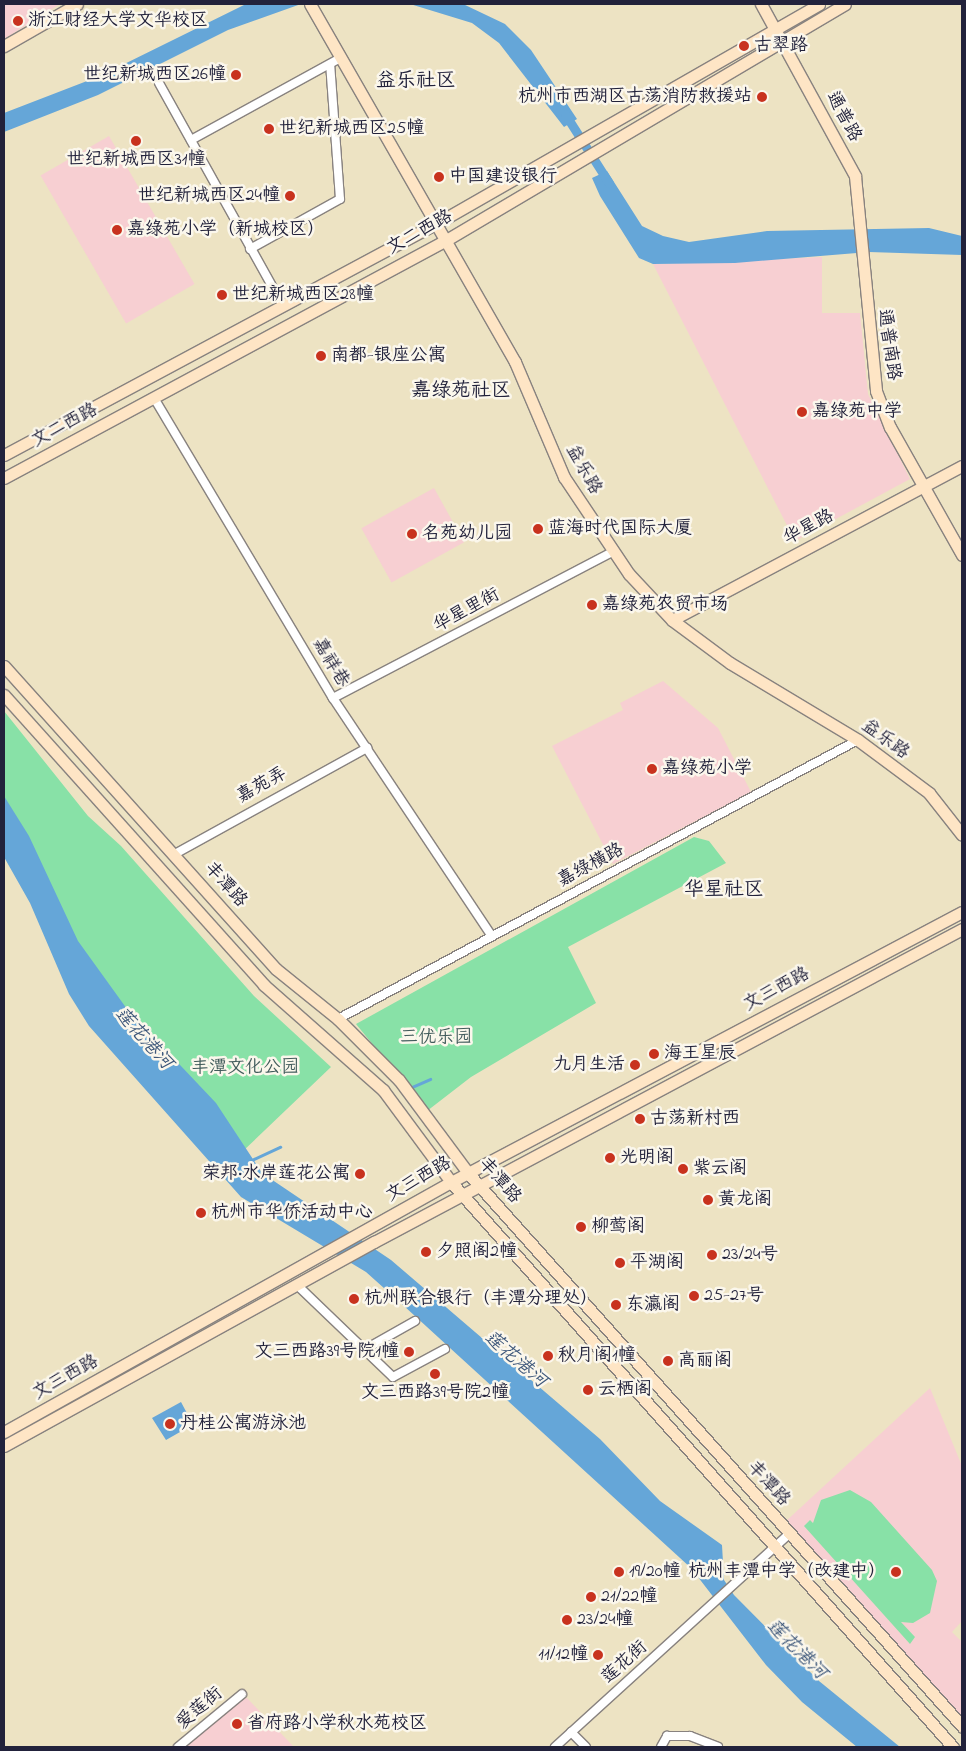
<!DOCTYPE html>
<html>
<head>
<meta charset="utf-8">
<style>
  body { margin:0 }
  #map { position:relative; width:966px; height:1751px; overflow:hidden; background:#ede3c3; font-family:"Indie Flower","LXGW WenKai TC",sans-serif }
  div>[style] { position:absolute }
  .built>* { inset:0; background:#f7cfd2; transform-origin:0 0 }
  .green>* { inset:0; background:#88e1a7 }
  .water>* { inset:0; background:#65a6d8 }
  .stream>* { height:2.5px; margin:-1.25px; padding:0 1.25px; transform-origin:1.25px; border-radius:1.25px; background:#65a6d8 }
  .canal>* { height:9px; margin:-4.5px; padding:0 4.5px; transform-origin:4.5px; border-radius:4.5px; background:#65a6d8 }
  .roads { filter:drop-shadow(1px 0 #88827f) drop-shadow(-1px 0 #88827f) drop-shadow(0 1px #88827f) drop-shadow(0 -1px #88827f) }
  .street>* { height:8px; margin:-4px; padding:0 4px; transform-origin:4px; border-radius:4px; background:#fff }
  .secondary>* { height:11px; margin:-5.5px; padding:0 5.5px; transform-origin:5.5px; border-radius:5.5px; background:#fee5c5 }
  .dots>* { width:14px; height:14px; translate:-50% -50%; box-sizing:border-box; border:2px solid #fbf7ec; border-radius:50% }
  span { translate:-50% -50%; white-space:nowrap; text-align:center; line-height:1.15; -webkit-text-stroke:5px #fbf7ec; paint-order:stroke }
  .poi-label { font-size:18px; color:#22223b }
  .left { translate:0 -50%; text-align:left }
  .right { translate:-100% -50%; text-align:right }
  .street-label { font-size:18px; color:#22223b }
  .park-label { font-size:18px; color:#415b5b }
  .water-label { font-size:19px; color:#3d577a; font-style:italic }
  .quarter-label { font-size:20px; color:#22223b }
  .frame { position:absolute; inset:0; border:5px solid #22223b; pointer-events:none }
</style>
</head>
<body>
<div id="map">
  <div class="built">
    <i style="clip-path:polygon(4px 4px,60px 4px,4px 39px)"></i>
    <i style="left:109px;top:136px;width:171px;height:79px;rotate:60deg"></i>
    <i style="clip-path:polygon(822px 257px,822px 313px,860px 313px,868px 394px,910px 479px,795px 541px,653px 264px)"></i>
    <i style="left:434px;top:488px;width:62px;height:83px;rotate:61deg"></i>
    <i style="clip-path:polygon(663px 681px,718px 728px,751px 792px,613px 864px,552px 746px,623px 710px,620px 703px)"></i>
    <i style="clip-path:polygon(930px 1388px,962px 1466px,962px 1621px,952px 1632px,962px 1642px,962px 1718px,785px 1522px)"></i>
    <i style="clip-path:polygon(247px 1698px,294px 1747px,174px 1747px,232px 1701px)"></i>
  </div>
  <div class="green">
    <i style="clip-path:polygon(4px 711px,88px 816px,121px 846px,254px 996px,331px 1067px,242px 1152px,112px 1004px,4px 824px)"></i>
    <i style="clip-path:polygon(694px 837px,709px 841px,726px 863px,568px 947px,596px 1003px,471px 1077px,427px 1111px,356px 1024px)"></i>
    <i style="clip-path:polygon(850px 1490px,871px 1502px,932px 1570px,937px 1581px,930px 1613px,913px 1623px,901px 1622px,915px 1637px,910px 1644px,804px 1526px,810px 1520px,813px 1523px,821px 1500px)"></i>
  </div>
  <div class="water">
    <i style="clip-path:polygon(246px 4px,301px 4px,228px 30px,98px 95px,4px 132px,4px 113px,100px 76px)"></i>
    <i style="clip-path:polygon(410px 4px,463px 4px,505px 24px,531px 50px,577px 119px,564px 127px,499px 43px,472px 23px)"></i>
    <i style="clip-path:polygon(607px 171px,642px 226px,663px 236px,689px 242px,767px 231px,929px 228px,962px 236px,962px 255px,869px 252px,735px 263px,653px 264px,639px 258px,600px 196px,592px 178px)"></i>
    <i style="clip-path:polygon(4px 796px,29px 836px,78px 941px,127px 1009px,216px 1103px,262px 1173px,391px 1260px,600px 1439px,660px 1501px,722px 1545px,724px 1580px,734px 1595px,819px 1681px,900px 1747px,857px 1747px,802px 1702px,766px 1665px,691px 1568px,404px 1306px,366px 1272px,241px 1197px,89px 1026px,69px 994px,30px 903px,4px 857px)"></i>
    <i style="clip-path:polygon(181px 1402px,189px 1417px,183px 1420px,187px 1428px,166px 1440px,152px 1418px)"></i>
  </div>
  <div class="stream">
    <i style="left:410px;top:1088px;width:22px;rotate:-24deg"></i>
    <i style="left:252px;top:1160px;width:31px;rotate:-25deg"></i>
  </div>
  <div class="canal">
    <i style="left:565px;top:114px;width:82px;rotate:57.5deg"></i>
  </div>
  <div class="roads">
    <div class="street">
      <i style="left:159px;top:83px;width:255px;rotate:60.9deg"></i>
      <i style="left:191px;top:140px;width:172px;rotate:-28.8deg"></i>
      <i style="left:250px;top:249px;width:103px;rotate:-29.1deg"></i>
      <i style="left:340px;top:199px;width:135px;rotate:-94.2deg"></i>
      <i style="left:154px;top:398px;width:349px;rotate:59.2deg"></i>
      <i style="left:333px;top:698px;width:286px;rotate:56.3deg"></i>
      <i style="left:333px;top:698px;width:317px;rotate:-27.6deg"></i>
      <i style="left:173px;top:855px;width:222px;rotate:-28.9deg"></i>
      <i style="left:338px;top:1019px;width:590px;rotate:-28.22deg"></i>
      <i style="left:297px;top:1285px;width:133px;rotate:43.8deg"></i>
      <i style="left:393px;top:1377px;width:59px;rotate:-28.3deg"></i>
      <i style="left:362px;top:1351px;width:61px;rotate:-29.5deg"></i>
      <i style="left:571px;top:1732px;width:21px;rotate:45deg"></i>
      <i style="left:178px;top:1747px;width:83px;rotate:-39.6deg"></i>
      <i style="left:555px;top:1747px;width:316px;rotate:-42.3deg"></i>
      <i style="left:661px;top:1747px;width:13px;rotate:-61deg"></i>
      <i style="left:667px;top:1736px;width:23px"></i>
      <i style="left:690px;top:1736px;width:30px;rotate:21deg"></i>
    </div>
    <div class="secondary">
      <i style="left:310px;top:4px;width:413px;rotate:60.2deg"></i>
      <i style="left:515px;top:362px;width:125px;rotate:66.9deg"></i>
      <i style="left:564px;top:477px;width:117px;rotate:56.2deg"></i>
      <i style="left:629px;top:574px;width:63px;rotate:46.9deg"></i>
      <i style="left:672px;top:620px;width:72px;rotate:36.6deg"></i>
      <i style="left:730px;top:663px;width:149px;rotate:31deg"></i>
      <i style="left:858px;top:740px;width:89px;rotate:36.7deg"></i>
      <i style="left:929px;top:793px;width:53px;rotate:51.8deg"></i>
      <i style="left:761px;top:4px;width:196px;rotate:61.3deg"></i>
      <i style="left:855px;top:176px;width:216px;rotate:84.4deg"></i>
      <i style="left:876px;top:391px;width:39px;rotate:69deg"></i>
      <i style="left:890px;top:427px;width:147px;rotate:60.6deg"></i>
      <i style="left:4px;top:46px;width:84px;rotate:-29.9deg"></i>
      <i style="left:4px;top:455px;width:493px;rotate:-28.2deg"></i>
      <i style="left:439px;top:222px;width:438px;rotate:-29.8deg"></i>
      <i style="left:4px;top:478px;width:504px;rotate:-28.29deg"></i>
      <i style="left:448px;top:239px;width:461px;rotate:-30.6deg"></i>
      <i style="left:672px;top:620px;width:328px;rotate:-28deg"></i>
      <i style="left:4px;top:666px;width:407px;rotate:48.1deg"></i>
      <i style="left:276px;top:969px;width:80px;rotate:38.9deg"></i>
      <i style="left:338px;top:1019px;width:86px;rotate:45deg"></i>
      <i style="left:399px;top:1080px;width:116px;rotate:53.4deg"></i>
      <i style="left:468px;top:1173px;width:742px;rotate:48.23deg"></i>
      <i style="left:4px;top:695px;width:389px;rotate:48.1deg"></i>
      <i style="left:264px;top:985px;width:159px;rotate:41.4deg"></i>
      <i style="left:383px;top:1090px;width:114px;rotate:53.5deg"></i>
      <i style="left:451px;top:1182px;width:756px;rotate:48.38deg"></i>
      <i style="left:4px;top:1432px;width:512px;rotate:-29.22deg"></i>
      <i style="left:451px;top:1182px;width:578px;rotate:-27.85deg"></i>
      <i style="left:4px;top:1446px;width:423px;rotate:-28.9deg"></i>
      <i style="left:374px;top:1242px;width:666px;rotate:-28.03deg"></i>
    </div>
  </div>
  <div class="dots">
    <i style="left:18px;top:21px;background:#c8321e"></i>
    <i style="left:744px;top:46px;background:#c8321e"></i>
    <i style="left:236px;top:75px;background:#c8321e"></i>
    <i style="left:762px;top:97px;background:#c8321e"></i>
    <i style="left:269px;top:129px;background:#c8321e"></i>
    <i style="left:136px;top:141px;background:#c8321e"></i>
    <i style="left:439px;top:177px;background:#c8321e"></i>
    <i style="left:290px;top:196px;background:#c8321e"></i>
    <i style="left:117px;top:230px;background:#c8321e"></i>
    <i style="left:222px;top:295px;background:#c8321e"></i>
    <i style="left:321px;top:356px;background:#c8321e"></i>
    <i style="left:802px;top:412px;background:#c8321e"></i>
    <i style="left:538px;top:529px;background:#c8321e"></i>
    <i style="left:412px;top:534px;background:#c8321e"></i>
    <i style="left:592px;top:605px;background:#c8321e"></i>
    <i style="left:652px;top:769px;background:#c8321e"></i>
    <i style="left:654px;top:1054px;background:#c8321e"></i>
    <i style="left:635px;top:1065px;background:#c8321e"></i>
    <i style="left:640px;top:1119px;background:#c8321e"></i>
    <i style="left:610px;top:1158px;background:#c8321e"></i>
    <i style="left:683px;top:1169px;background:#c8321e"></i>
    <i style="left:360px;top:1174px;background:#c8321e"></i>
    <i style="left:708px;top:1200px;background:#c8321e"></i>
    <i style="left:201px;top:1213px;background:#c8321e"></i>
    <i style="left:581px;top:1227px;background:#c8321e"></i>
    <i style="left:426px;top:1252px;background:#c8321e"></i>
    <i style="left:712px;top:1255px;background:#c8321e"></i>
    <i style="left:620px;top:1263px;background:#c8321e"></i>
    <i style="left:694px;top:1296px;background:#c8321e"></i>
    <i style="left:354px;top:1299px;background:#c8321e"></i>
    <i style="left:616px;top:1305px;background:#c8321e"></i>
    <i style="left:409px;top:1352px;background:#c8321e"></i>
    <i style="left:548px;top:1356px;background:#c8321e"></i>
    <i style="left:668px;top:1361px;background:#c8321e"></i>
    <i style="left:435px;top:1374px;background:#c8321e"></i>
    <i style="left:588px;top:1390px;background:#c8321e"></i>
    <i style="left:170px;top:1424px;background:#c8321e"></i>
    <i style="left:619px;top:1572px;background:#c8321e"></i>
    <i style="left:896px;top:1572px;background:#c8321e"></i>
    <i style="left:591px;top:1597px;background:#c8321e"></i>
    <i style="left:567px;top:1620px;background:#c8321e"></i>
    <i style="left:598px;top:1655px;background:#c8321e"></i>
    <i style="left:237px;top:1724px;background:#c8321e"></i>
  </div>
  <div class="poi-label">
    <span class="left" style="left:28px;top:21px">浙江财经大学文华校区</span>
    <span class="left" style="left:754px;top:46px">古翠路</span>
    <span class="right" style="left:226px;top:75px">世纪新城西区26幢</span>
    <span class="right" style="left:752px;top:97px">杭州市西湖区古荡消防救援站</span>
    <span class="left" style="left:279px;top:129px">世纪新城西区25幢</span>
    <span style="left:136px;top:160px">世纪新城西区31幢</span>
    <span class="left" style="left:449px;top:177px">中国建设银行</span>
    <span class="right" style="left:280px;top:196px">世纪新城西区24幢</span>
    <span class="left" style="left:127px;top:230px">嘉绿苑小学（新城校区）</span>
    <span class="left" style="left:232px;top:295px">世纪新城西区28幢</span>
    <span class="left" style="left:331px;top:356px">南都-银座公寓</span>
    <span class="left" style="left:812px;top:412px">嘉绿苑中学</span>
    <span class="left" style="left:548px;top:529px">蓝海时代国际大厦</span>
    <span class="left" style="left:422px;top:534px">名苑幼儿园</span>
    <span class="left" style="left:602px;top:605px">嘉绿苑农贸市场</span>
    <span class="left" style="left:662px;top:769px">嘉绿苑小学</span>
    <span class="left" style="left:664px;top:1054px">海王星辰</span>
    <span class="right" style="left:625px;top:1065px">九月生活</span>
    <span class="left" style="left:650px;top:1119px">古荡新村西</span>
    <span class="left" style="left:620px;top:1158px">光明阁</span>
    <span class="left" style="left:693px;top:1169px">紫云阁</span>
    <span class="right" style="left:350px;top:1174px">荣邦·水岸莲花公寓</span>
    <span class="left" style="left:718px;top:1200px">黄龙阁</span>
    <span class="left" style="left:211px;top:1213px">杭州市华侨活动中心</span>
    <span class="left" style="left:591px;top:1227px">柳莺阁</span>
    <span class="left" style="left:436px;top:1252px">夕照阁2幢</span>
    <span class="left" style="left:722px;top:1255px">23/24号</span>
    <span class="left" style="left:630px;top:1263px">平湖阁</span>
    <span class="left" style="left:704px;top:1296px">25-27号</span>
    <span class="left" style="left:364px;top:1299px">杭州联合银行（丰潭分理处）</span>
    <span class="left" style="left:626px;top:1305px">东瀛阁</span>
    <span class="right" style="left:399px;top:1352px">文三西路39号院1幢</span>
    <span class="left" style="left:558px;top:1356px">秋月阁1幢</span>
    <span class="left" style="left:678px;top:1361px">高丽阁</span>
    <span class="left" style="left:598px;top:1390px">云栖阁</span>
    <span style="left:435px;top:1393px">文三西路39号院2幢</span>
    <span class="left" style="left:180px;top:1424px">丹桂公寓游泳池</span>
    <span class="left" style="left:629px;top:1572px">19/20幢</span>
    <span class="right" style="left:886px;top:1572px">杭州丰潭中学（改建中）</span>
    <span class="left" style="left:601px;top:1597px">21/22幢</span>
    <span class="left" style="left:577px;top:1620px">23/24幢</span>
    <span class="right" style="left:588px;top:1655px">11/12幢</span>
    <span class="left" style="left:247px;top:1724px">省府路小学秋水苑校区</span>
  </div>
  <div class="street-label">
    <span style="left:843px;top:117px;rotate:62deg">通普路</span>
    <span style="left:420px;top:233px;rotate:-29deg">文二西路</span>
    <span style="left:888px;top:345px;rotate:82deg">通普南路</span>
    <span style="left:65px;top:426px;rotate:-28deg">文二西路</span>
    <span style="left:583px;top:470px;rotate:61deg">益乐路</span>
    <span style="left:809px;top:528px;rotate:-28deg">华星路</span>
    <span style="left:467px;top:611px;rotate:-28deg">华星里街</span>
    <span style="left:330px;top:663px;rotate:59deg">嘉祥巷</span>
    <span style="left:885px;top:740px;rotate:36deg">益乐路</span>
    <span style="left:262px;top:786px;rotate:-29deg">嘉苑弄</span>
    <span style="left:591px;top:866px;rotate:-28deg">嘉绿横路</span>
    <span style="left:225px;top:885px;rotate:48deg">丰潭路</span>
    <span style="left:777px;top:990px;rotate:-28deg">文三西路</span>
    <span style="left:419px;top:1180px;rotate:-30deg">文三西路</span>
    <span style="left:499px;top:1181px;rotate:49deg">丰潭路</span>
    <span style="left:66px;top:1378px;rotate:-29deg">文三西路</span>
    <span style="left:768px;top:1484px;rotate:48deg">丰潭路</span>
    <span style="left:625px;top:1663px;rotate:-42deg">莲花街</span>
    <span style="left:200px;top:1709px;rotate:-40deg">爱莲街</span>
  </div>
  <div class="park-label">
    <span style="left:436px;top:1038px">三优乐园</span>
    <span style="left:245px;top:1068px">丰潭文化公园</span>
  </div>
  <div class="water-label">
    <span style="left:143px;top:1039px;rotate:48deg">莲花港河</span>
    <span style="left:515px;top:1360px;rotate:41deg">莲花港河</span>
    <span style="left:796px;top:1650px;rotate:45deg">莲花港河</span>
  </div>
  <div class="quarter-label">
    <span style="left:416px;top:81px">益乐社区</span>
    <span style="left:461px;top:391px">嘉绿苑社区</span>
    <span style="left:724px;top:890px">华星社区</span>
  </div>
  <div class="frame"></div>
</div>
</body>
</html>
